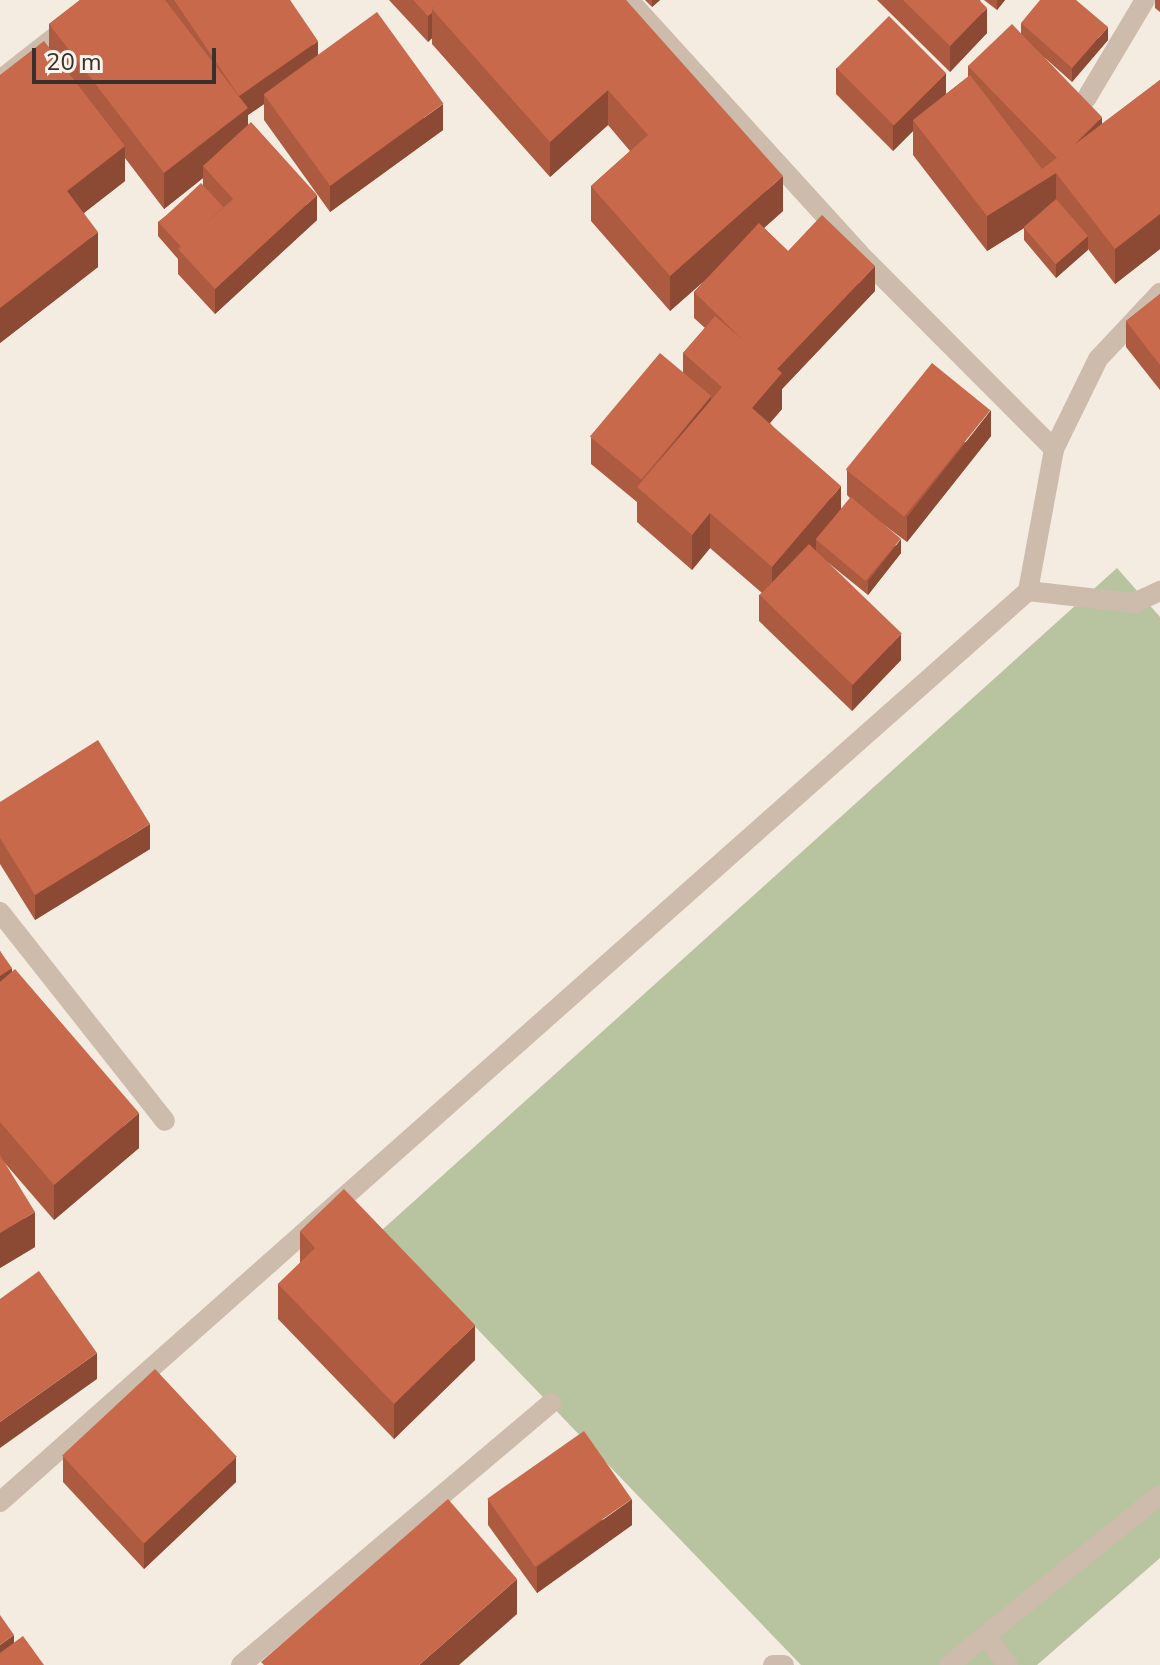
<!DOCTYPE html>
<html>
<head>
<meta charset="utf-8">
<style>
  body { margin:0 }
  #map { position:relative; width:1160px; height:1665px; overflow:hidden; background:#f4ebe1; font-family:"Nunito Sans",sans-serif }
  div>[style] { position:absolute }
  .green>* { inset:0; background:#b8c4a0 }
  .minor>* { height:20px; margin:-10px; padding:0 10px; transform-origin:10px; border-radius:10px; background:#cdbbac }
  .wall>* { inset:0; background:#ac5a40 }
  .shaded-wall>* { inset:0; background:#8c4a34 }
  .building>* { inset:0; background:#c8694b; transform-origin:0 0 }
  span { translate:-50% -50%; white-space:nowrap; text-align:center; line-height:1.15; -webkit-text-stroke:8px #fbf5ee; paint-order:stroke }
  .scale { position:absolute; left:32px; top:48px; width:184px; height:36px; box-sizing:border-box; border:4px solid #3b302b; border-top:0; padding-left:10px; font-size:24px; line-height:28px; white-space:nowrap; color:#3b302b; -webkit-text-stroke:6px #fbf5ee; paint-order:stroke }
</style>
</head>
<body>
<div id="map">
  <div class="green">
    <i style="clip-path:polygon(1117px 568px,1160px 617px,1160px 1558px,1037px 1665px,801px 1665px,382px 1230px)"></i>
  </div>
  <div class="minor">
    <i style="left:0;top:80px;width:130px;rotate:-38.1deg"></i>
    <i style="left:1086px;top:99px;width:115px;rotate:-59.2deg"></i>
    <i style="left:1054px;top:449px;width:100px;rotate:-63.9deg"></i>
    <i style="left:1098px;top:359px;width:91px;rotate:-46.8deg"></i>
    <i style="left:1028px;top:591px;width:107px;rotate:6.5deg"></i>
    <i style="left:1134px;top:603px;width:29px;rotate:-25deg"></i>
    <i style="left:0;top:912px;width:266px;rotate:51.7deg"></i>
    <i style="left:0;top:1502px;width:1374px;rotate:-41.55deg"></i>
    <i style="left:1028px;top:591px;width:144px;rotate:-79.6deg"></i>
    <i style="left:1054px;top:449px;width:276px;rotate:-134.9deg"></i>
    <i style="left:859px;top:253px;width:342px;rotate:-132.3deg"></i>
    <i style="left:986px;top:1635px;width:37px;rotate:54deg"></i>
    <i style="left:241px;top:1665px;width:406px;rotate:-40.2deg"></i>
    <i style="left:773px;top:1665px;width:11px"></i>
    <i style="left:949px;top:1665px;width:271px;rotate:-38.9deg"></i>
  </div>
  <div class="wall">
    <i style="clip-path:polygon(80px 0,290px 0,318px 55px,443px 130px,330px 212px,264px 120px,264px 104px,248px 115px,248px 124px,317px 220px,215px 314px,178px 274px,178px 259px,158px 236px,158px 222px,203px 186px,203px 178px,164px 209px,125px 158px,125px 181px,84px 213px,98px 267px,0 343px,0 75px,49px 47px,49px 24px)"></i>
    <i style="clip-path:polygon(389px 0,626px 0,783px 211px,764px 228px,788px 251px,875px 291px,782px 389px,782px 409px,770px 423px,841px 509px,850px 498px,847px 495px,847px 470px,991px 436px,907px 542px,876px 519px,901px 553px,868px 595px,826px 561px,901px 660px,852px 711px,759px 621px,759px 595px,762px 593px,710px 548px,692px 570px,637px 522px,637px 502px,591px 464px,591px 438px,683px 373px,683px 353px,705px 328px,694px 318px,694px 292px,703px 282px,670px 311px,591px 221px,591px 186px,630px 151px,608px 125px,550px 177px,432px 44px,432px 38px,428px 42px)"></i>
    <i style="clip-path:polygon(645px 0,660px 0,652px 7px)"></i>
    <i style="clip-path:polygon(877px 0,980px 0,987px 33px,950px 72px)"></i>
    <i style="clip-path:polygon(984px 0,1005px 0,997px 10px)"></i>
    <i style="clip-path:polygon(1155px 0,1160px 0,1160px 12px,1155px 8px)"></i>
    <i style="clip-path:polygon(1021px 23px,1108px 40px,1072px 82px,1044px 57px,1102px 124px,1160px 80px,1160px 249px,1115px 284px,1088px 249px,1056px 278px,1024px 240px,1024px 228px,987px 251px,913px 155px,913px 131px,893px 151px,836px 94px,836px 68px,946px 94px,968px 77px,968px 66px,1021px 33px)"></i>
    <i style="clip-path:polygon(1160px 294px,1160px 390px,1126px 347px,1126px 321px)"></i>
    <i style="clip-path:polygon(0 802px,150px 849px,35px 920px,0 864px)"></i>
    <i style="clip-path:polygon(0 951px,12px 972px,139px 1148px,54px 1220px,3px 1161px,35px 1247px,0 1268px)"></i>
    <i style="clip-path:polygon(300px 1231px,475px 1360px,394px 1439px,278px 1319px,278px 1284px,300px 1263px)"></i>
    <i style="clip-path:polygon(63px 1456px,236px 1482px,144px 1569px,63px 1482px)"></i>
    <i style="clip-path:polygon(488px 1499px,632px 1525px,537px 1593px,488px 1525px)"></i>
  </div>
  <div class="shaded-wall">
    <i style="clip-path:polygon(652px 0,660px 0,652px 7px)"></i>
    <i style="clip-path:polygon(997px 0,1005px 0,997px 10px)"></i>
    <i style="clip-path:polygon(987px 8px,987px 33px,950px 72px,950px 46px)"></i>
    <i style="clip-path:polygon(432px 13px,432px 38px,428px 42px,428px 16px)"></i>
    <i style="clip-path:polygon(1108px 27px,1108px 40px,1072px 82px,1072px 68px)"></i>
    <i style="clip-path:polygon(318px 41px,318px 66px,264px 94px,264px 104px,248px 115px,248px 143px,203px 166px,203px 178px,164px 209px,164px 173px,239px 96px)"></i>
    <i style="clip-path:polygon(946px 73px,946px 99px,913px 120px,913px 131px,893px 151px,893px 125px)"></i>
    <i style="clip-path:polygon(608px 90px,608px 125px,550px 177px,550px 142px)"></i>
    <i style="clip-path:polygon(443px 104px,443px 130px,330px 212px,330px 186px)"></i>
    <i style="clip-path:polygon(1102px 117px,1102px 143px,1059px 160px)"></i>
    <i style="clip-path:polygon(125px 146px,125px 181px,67px 226px,67px 191px)"></i>
    <i style="clip-path:polygon(1056px 173px,1056px 208px,987px 251px,987px 216px)"></i>
    <i style="clip-path:polygon(783px 176px,783px 211px,670px 311px,670px 276px)"></i>
    <i style="clip-path:polygon(317px 195px,317px 220px,215px 314px,215px 289px)"></i>
    <i style="clip-path:polygon(1160px 214px,1160px 249px,1115px 284px,1115px 249px)"></i>
    <i style="clip-path:polygon(98px 232px,98px 267px,0 343px,0 308px)"></i>
    <i style="clip-path:polygon(1088px 236px,1088px 250px,1056px 278px,1056px 264px)"></i>
    <i style="clip-path:polygon(875px 266px,875px 291px,782px 389px,782px 409px,752px 444px,752px 408px,775px 371px)"></i>
    <i style="clip-path:polygon(711px 396px,711px 422px,643px 481px)"></i>
    <i style="clip-path:polygon(991px 410px,991px 436px,907px 542px,907px 517px)"></i>
    <i style="clip-path:polygon(841px 486px,841px 521px,816px 539px,816px 550px,772px 602px,772px 567px)"></i>
    <i style="clip-path:polygon(710px 513px,710px 548px,692px 570px,692px 535px)"></i>
    <i style="clip-path:polygon(901px 539px,901px 553px,868px 595px,868px 581px)"></i>
    <i style="clip-path:polygon(901px 634px,901px 660px,852px 711px,852px 686px)"></i>
    <i style="clip-path:polygon(150px 824px,150px 849px,35px 920px,35px 895px)"></i>
    <i style="clip-path:polygon(12px 968px,12px 1003px,0 1011px,0 976px)"></i>
    <i style="clip-path:polygon(139px 1113px,139px 1148px,54px 1220px,54px 1185px)"></i>
    <i style="clip-path:polygon(35px 1212px,35px 1247px,0 1268px,0 1233px)"></i>
    <i style="clip-path:polygon(475px 1325px,475px 1360px,394px 1439px,394px 1404px)"></i>
    <i style="clip-path:polygon(97px 1353px,97px 1379px,0 1448px,0 1422px)"></i>
    <i style="clip-path:polygon(236px 1457px,236px 1482px,144px 1569px,144px 1543px)"></i>
    <i style="clip-path:polygon(632px 1499px,632px 1525px,537px 1593px,537px 1567px)"></i>
    <i style="clip-path:polygon(517px 1579px,517px 1614px,459px 1665px,419px 1665px)"></i>
    <i style="clip-path:polygon(14px 1635px,14px 1660px,0 1665px,0 1645px)"></i>
  </div>
  <div class="building">
    <i style="clip-path:polygon(80px 0,165px 0,248px 108px,164px 173px,49px 24px)"></i>
    <i style="clip-path:polygon(174px 0,290px 0,318px 41px,239px 96px)"></i>
    <i style="clip-path:polygon(413px 0,442px 0,432px 9px,432px 13px,428px 16px)"></i>
    <i style="clip-path:polygon(442px 0,626px 0,783px 176px,670px 276px,591px 186px,648px 135px,608px 90px,550px 142px,432px 9px)"></i>
    <i style="clip-path:polygon(903px 0,979px 0,987px 8px,950px 46px)"></i>
    <i style="clip-path:polygon(1040px 0,1076px 0,1108px 27px,1072px 68px,1021px 23px)"></i>
    <i style="left:377px;top:12px;width:113px;height:140px;rotate:54deg"></i>
    <i style="left:889px;top:16px;width:81px;height:74px;rotate:45deg"></i>
    <i style="clip-path:polygon(1012px 24px,1102px 117px,1072px 147px,1057px 158px,968px 66px)"></i>
    <i style="clip-path:polygon(44px 41px,125px 146px,67px 191px,98px 232px,0 308px,0 75px)"></i>
    <i style="clip-path:polygon(970px 75px,1042px 169px,1160px 80px,1160px 214px,1115px 249px,1056px 173px,987px 216px,913px 120px)"></i>
    <i style="clip-path:polygon(251px 122px,317px 195px,215px 289px,178px 249px,233px 199px,203px 166px)"></i>
    <i style="left:201px;top:183px;width:33px;height:58px;rotate:47deg"></i>
    <i style="left:1056px;top:199px;width:49px;height:43px;rotate:49deg"></i>
    <i style="clip-path:polygon(822px 215px,875px 266px,777px 369px,744px 341px,694px 292px,759px 223px,788px 251px)"></i>
    <i style="clip-path:polygon(1160px 294px,1160px 365px,1126px 321px)"></i>
    <i style="clip-path:polygon(715px 316px,782px 373px,752px 408px,841px 486px,772px 567px,710px 513px,692px 535px,637px 487px,722px 387px,683px 353px)"></i>
    <i style="left:660px;top:353px;width:67px;height:109px;rotate:40deg"></i>
    <i style="left:932px;top:363px;width:75px;height:137px;rotate:39deg"></i>
    <i style="left:851px;top:497px;width:65px;height:55px;rotate:40deg"></i>
    <i style="left:809px;top:544px;width:129px;height:71px;rotate:44deg"></i>
    <i style="clip-path:polygon(98px 740px,150px 824px,35px 895px,0 838px,0 802px)"></i>
    <i style="clip-path:polygon(0 951px,12px 968px,0 976px)"></i>
    <i style="clip-path:polygon(15px 969px,139px 1113px,54px 1185px,0 1122px,0 982px)"></i>
    <i style="clip-path:polygon(0 1155px,35px 1212px,0 1233px)"></i>
    <i style="clip-path:polygon(344px 1189px,475px 1325px,394px 1404px,278px 1284px,315px 1248px,300px 1231px)"></i>
    <i style="clip-path:polygon(39px 1271px,97px 1353px,0 1422px,0 1299px)"></i>
    <i style="left:155px;top:1369px;width:120px;height:127px;rotate:47deg"></i>
    <i style="left:584px;top:1431px;width:83px;height:118px;rotate:55deg"></i>
    <i style="clip-path:polygon(448px 1499px,517px 1579px,419px 1665px,264px 1665px,261px 1662px)"></i>
    <i style="clip-path:polygon(0 1615px,14px 1635px,0 1645px)"></i>
    <i style="clip-path:polygon(23px 1636px,44px 1665px,0 1665px,0 1653px)"></i>
  </div>
  <div class="scale">20 m</div>
</div>
</body>
</html>
